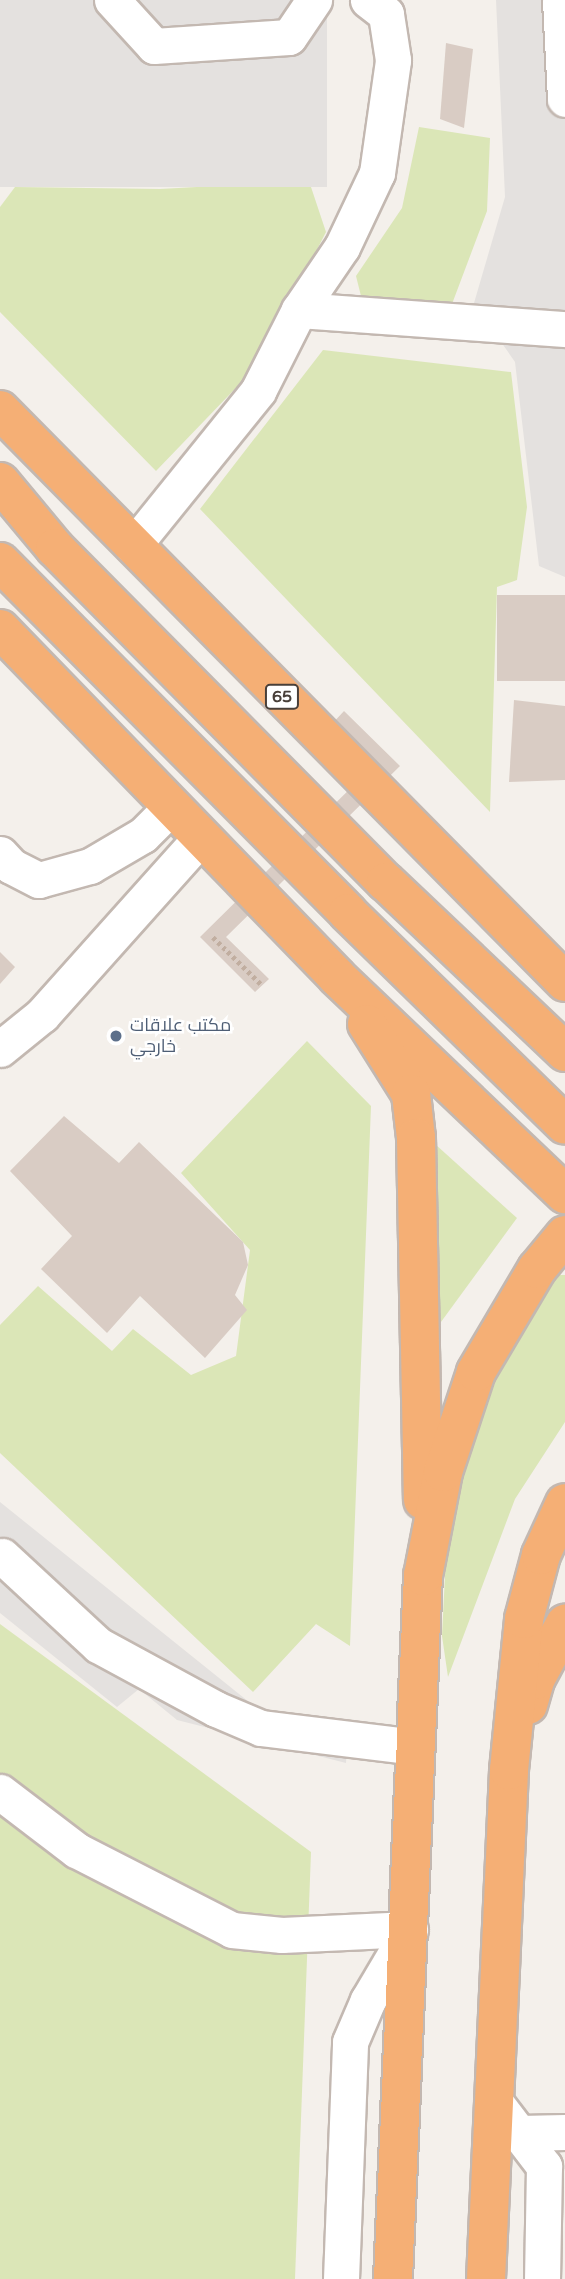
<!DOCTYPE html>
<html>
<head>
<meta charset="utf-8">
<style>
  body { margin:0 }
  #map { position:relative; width:565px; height:2279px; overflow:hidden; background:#f4f0eb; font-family:"Varela Round",Cairo,sans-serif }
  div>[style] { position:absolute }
  .green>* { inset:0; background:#dbe6b7 }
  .parking>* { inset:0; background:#e4e1df; transform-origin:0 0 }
  .building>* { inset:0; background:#d9ccc4; transform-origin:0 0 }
  .path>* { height:4.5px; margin-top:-2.25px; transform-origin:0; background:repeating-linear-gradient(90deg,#c1aea0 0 3.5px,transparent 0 7px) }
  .roads { filter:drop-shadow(2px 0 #c3b8b1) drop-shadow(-2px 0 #c3b8b1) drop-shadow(0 2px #c3b8b1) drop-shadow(0 -2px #c3b8b1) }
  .minor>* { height:35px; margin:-17.5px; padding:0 17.5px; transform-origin:17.5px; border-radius:17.5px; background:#fff }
  .highway>* { height:38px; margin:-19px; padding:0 19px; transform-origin:19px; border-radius:19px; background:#f5af75 }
  .dots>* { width:19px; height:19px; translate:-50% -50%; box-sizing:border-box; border:4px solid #fff; border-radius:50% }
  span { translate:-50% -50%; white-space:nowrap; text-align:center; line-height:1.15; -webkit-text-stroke:5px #fff; paint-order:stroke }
  .shield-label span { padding:2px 5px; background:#fff; border:2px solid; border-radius:5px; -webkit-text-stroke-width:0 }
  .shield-label { font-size:16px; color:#483f39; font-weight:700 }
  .service-label { font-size:18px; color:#4e5e75 }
  .left { translate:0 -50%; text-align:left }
</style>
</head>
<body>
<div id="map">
  <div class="green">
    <i style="clip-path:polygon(419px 127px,490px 138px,487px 211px,452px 304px,361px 296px,356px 276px,402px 208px)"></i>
    <i style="clip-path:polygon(309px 181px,326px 232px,258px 365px,156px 471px,0 312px,0 207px,15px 187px,160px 189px)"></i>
    <i style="clip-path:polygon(323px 350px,511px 372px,527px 507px,517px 580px,497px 587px,490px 812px,200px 509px)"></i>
    <i style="clip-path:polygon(307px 1041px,371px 1106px,350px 1646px,316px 1624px,253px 1692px,0 1453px,0 1325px,38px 1286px,112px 1351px,133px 1329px,191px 1375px,236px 1356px,250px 1250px,181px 1173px)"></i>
    <i style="clip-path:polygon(435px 1144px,517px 1218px,430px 1337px)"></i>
    <i style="clip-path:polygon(557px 1275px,565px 1275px,565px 1422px,515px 1499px,448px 1677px,442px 1636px,448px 1515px,476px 1413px,515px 1338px)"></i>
    <i style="clip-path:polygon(0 1624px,311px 1852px,295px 2279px,0 2279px)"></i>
  </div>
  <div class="parking">
    <i style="left:0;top:0;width:327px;height:187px"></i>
    <i style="clip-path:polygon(496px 0,565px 0,565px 577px,539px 566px,515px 362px,474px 303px,505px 197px)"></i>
    <i style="clip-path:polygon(0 1502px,249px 1702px,347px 1745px,346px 1763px,177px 1720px,139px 1689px,117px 1707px,0 1613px)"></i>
  </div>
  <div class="building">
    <i style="clip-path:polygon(446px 43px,473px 49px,464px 128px,440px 119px)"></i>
    <i style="left:565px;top:595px;width:86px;height:68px;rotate:90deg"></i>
    <i style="clip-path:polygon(514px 700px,565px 706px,565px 780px,509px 782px)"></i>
    <i style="clip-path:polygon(344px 711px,400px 766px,226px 937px,269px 979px,255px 992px,200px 937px,371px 768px,331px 725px)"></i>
    <i style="clip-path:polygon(0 952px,15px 967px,0 984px)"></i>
    <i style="clip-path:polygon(64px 1116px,119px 1163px,139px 1142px,243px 1242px,248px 1265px,235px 1295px,247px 1310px,205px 1358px,140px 1296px,107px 1333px,41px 1269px,72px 1236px,10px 1171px)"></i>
  </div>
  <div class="path">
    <i style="left:213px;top:937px;width:69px;rotate:44.4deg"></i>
  </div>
  <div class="roads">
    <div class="minor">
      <i style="left:112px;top:0;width:62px;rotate:47.6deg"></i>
      <i style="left:154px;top:46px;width:135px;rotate:-3.8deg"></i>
      <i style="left:289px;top:37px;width:45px;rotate:-56deg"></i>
      <i style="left:560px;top:0;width:99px;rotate:87.1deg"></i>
      <i style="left:299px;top:310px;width:267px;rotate:4.1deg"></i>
      <i style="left:133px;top:546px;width:199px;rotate:-51.1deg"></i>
      <i style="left:258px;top:391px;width:91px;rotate:-63.2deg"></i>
      <i style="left:299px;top:310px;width:76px;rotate:-55.7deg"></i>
      <i style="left:342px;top:247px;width:82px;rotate:-64.7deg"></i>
      <i style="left:377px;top:173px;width:114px;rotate:-81.9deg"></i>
      <i style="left:393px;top:60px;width:47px;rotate:-98.7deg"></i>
      <i style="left:386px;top:14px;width:23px;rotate:-142deg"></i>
      <i style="left:0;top:854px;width:16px;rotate:47deg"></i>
      <i style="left:11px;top:866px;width:31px;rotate:27deg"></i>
      <i style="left:39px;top:880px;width:53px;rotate:-15.4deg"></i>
      <i style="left:90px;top:866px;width:61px;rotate:-30.3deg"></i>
      <i style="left:143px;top:835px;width:38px;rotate:-45deg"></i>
      <i style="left:0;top:1049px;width:54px;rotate:-39deg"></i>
      <i style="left:42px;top:1015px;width:237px;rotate:-48.2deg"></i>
      <i style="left:2px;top:1556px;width:131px;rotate:42.8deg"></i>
      <i style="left:98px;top:1645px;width:134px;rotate:28.5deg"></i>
      <i style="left:216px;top:1709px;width:49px;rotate:22.9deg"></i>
      <i style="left:261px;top:1728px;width:156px;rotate:7deg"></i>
      <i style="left:0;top:1792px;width:96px;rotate:37.3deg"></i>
      <i style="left:76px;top:1850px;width:175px;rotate:27.1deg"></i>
      <i style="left:232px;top:1930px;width:50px;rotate:5.7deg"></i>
      <i style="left:282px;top:1935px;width:128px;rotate:-2.7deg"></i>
      <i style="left:495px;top:2102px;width:81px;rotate:52.6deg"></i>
      <i style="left:544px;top:2166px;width:113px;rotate:91deg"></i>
      <i style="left:520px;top:2133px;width:45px;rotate:-1.3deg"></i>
      <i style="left:341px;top:2279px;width:237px;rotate:-87.8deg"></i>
      <i style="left:350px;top:2042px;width:46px;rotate:-66.8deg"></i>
      <i style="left:368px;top:2000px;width:82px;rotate:-59.4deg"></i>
    </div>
    <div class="highway">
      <i style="left:0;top:410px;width:804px;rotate:45.35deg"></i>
      <i style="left:0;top:482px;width:86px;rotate:50.2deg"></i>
      <i style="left:55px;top:548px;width:470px;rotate:45.3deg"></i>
      <i style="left:386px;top:882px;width:247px;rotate:43.5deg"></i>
      <i style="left:0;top:562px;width:494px;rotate:45.2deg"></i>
      <i style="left:348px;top:913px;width:303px;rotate:44.3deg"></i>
      <i style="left:0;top:629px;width:484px;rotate:45.9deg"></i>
      <i style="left:337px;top:977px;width:315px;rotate:43.6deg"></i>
      <i style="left:367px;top:1024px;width:83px;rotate:57.8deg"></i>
      <i style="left:411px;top:1094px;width:44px;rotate:83.5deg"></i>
      <i style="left:416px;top:1138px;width:362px;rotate:88.9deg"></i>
      <i style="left:528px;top:1705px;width:26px;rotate:-74deg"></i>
      <i style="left:535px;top:1680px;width:64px;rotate:-61.8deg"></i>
      <i style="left:393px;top:2279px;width:704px;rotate:-87.56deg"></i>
      <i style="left:423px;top:1576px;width:106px;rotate:-79.1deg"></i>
      <i style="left:443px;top:1472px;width:105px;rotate:-71.7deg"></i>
      <i style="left:476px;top:1372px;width:120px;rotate:-59.4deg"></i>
      <i style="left:537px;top:1269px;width:44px;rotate:-50.5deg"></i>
      <i style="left:486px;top:2279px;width:510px;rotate:-87.41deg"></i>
      <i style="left:509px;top:1770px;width:152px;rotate:-84.3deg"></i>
      <i style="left:524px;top:1619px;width:66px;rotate:-75.1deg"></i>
      <i style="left:541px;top:1555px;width:57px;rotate:-65.2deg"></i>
    </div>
  </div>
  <div class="dots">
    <i style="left:116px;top:1036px;background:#5c6f8a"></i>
  </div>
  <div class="shield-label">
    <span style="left:282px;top:697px">65</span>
  </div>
  <div class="service-label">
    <span class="left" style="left:130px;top:1036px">مكتب علاقات<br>خارجي</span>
  </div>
</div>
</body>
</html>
